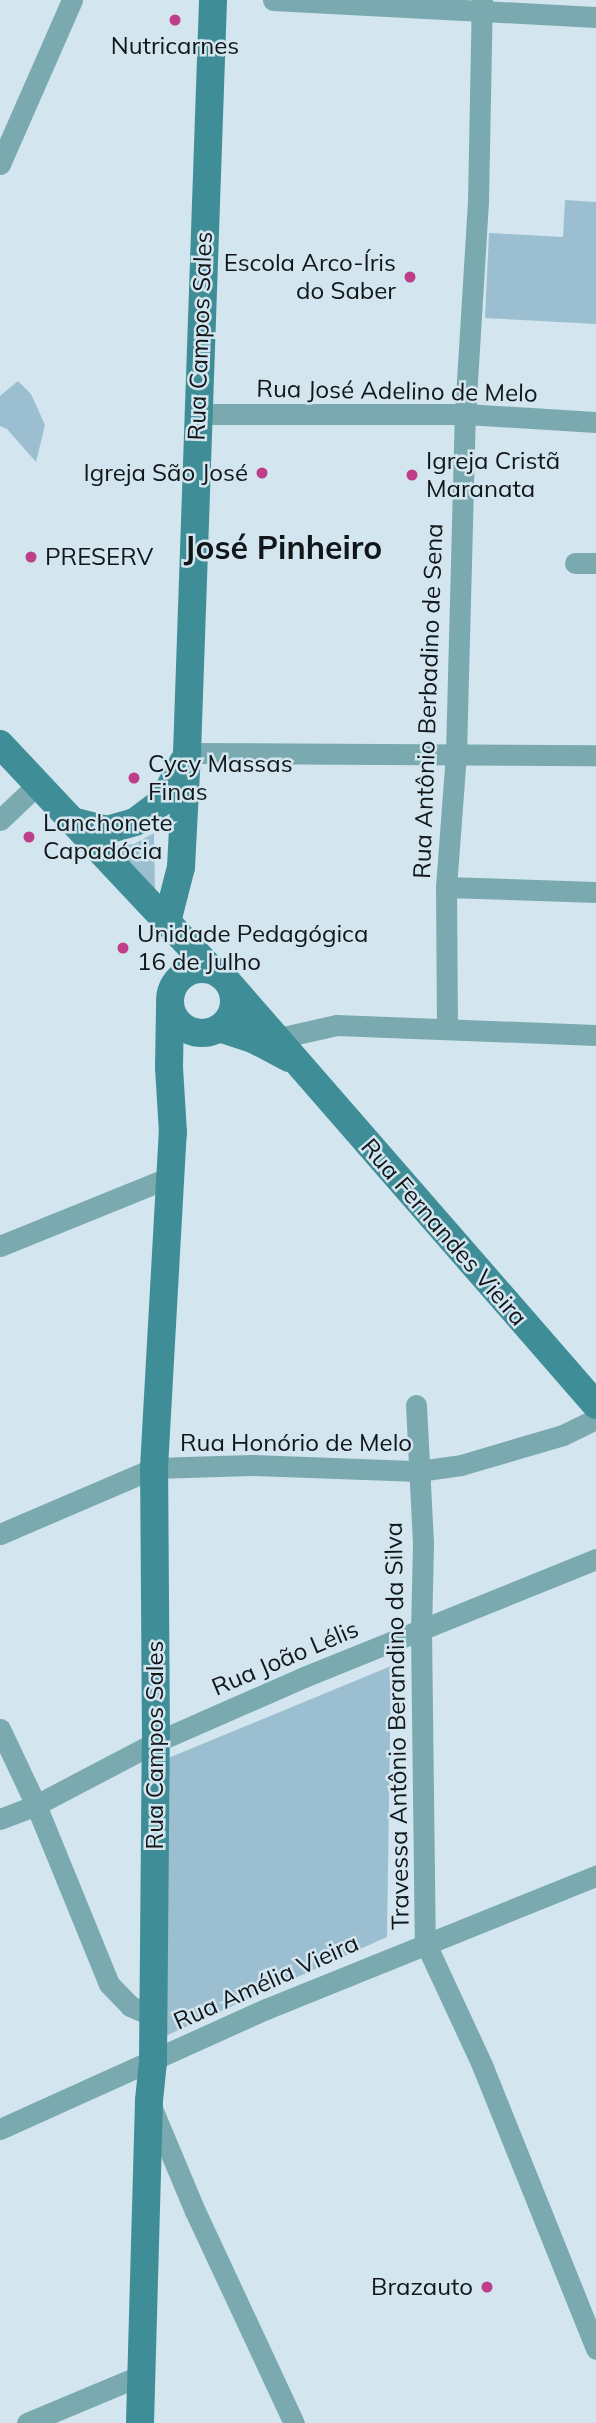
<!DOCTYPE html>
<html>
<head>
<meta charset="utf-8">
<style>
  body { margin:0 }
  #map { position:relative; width:596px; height:2423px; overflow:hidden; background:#d3e5ee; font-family:Mulish,sans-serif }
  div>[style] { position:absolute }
  .green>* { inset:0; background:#9bbfd0 }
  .street>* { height:21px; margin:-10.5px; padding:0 10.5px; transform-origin:10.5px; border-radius:10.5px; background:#7aaab0 }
  .secondary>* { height:28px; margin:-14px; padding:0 14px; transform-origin:14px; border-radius:14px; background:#3f8e97 }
  .secondary>.ring { margin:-14px; padding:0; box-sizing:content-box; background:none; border:28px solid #3f8e97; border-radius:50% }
  .dots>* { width:19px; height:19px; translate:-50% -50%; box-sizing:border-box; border:4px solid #d3e5ee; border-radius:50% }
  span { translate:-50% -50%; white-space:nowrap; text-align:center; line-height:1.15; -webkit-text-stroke:5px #d3e5ee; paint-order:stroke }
  .poi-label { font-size:24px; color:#101619 }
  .right { translate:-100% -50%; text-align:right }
  .left { translate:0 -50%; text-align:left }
  .street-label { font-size:24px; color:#101619 }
  .district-label { font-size:32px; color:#101619; font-weight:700 }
</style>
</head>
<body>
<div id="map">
  <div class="green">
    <i style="clip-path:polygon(565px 200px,596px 202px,596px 324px,485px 318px,489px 233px,563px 237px)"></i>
    <i style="clip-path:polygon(18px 381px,31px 394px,45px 425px,36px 462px,7px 429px,0 426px,0 396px)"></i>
    <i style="clip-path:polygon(154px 833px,155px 892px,113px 846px,134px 844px)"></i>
    <i style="clip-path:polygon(391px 1666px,387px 1937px,161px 2038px,166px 1759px)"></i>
  </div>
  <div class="street">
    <i style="left:273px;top:0;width:323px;rotate:3deg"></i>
    <i style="left:0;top:164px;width:179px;rotate:-66.3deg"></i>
    <i style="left:197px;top:414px;width:268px"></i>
    <i style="left:465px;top:414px;width:131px;rotate:3.5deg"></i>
    <i style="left:575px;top:563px;width:21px"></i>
    <i style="left:187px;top:753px;width:409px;rotate:0.3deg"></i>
    <i style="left:0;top:820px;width:51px;rotate:-43.4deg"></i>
    <i style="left:446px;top:887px;width:150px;rotate:1.9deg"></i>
    <i style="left:447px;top:1028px;width:141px;rotate:-90.4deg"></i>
    <i style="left:446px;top:887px;width:134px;rotate:-85.7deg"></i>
    <i style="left:456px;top:753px;width:339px;rotate:-88.5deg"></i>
    <i style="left:465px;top:414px;width:213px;rotate:-86.5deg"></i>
    <i style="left:478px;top:201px;width:201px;rotate:-88.9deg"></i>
    <i style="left:279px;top:1038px;width:58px;rotate:-12.8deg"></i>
    <i style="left:336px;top:1025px;width:260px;rotate:2.2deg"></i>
    <i style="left:0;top:1246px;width:183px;rotate:-22.1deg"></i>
    <i style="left:416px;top:1405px;width:139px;rotate:87.1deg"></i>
    <i style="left:423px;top:1544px;width:86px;rotate:91.3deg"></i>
    <i style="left:421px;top:1630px;width:312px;rotate:89.3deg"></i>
    <i style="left:425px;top:1942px;width:136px;rotate:65.1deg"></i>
    <i style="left:482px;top:2065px;width:306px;rotate:68.1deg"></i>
    <i style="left:0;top:1534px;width:168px;rotate:-23.2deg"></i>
    <i style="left:154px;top:1468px;width:98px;rotate:-1.8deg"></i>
    <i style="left:252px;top:1465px;width:167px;rotate:2.1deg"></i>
    <i style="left:419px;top:1471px;width:42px;rotate:-8.1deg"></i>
    <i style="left:461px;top:1465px;width:106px;rotate:-16.4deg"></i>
    <i style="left:563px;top:1435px;width:37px;rotate:-26deg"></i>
    <i style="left:0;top:1729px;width:84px;rotate:64.7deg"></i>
    <i style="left:36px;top:1805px;width:193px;rotate:67.8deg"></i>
    <i style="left:109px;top:1984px;width:30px;rotate:46deg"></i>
    <i style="left:130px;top:2006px;width:26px;rotate:23deg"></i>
    <i style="left:0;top:1819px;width:39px;rotate:-21deg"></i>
    <i style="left:36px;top:1805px;width:136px;rotate:-27.7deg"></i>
    <i style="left:156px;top:1742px;width:162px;rotate:-23.7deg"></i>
    <i style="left:304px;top:1677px;width:315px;rotate:-22deg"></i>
    <i style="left:151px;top:2106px;width:114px;rotate:67.3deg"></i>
    <i style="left:195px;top:2211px;width:234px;rotate:65deg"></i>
    <i style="left:0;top:2129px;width:292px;rotate:-24.3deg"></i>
    <i style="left:266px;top:2009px;width:356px;rotate:-22deg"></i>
    <i style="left:27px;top:2423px;width:125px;rotate:-22.7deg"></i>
  </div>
  <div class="secondary">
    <i style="left:0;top:744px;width:308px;rotate:46.8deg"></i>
    <i style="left:72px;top:821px;width:36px;rotate:14deg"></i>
    <i style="left:107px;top:830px;width:29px;rotate:-16deg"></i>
    <i style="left:135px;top:822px;width:34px;rotate:-37deg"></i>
    <i style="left:162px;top:802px;width:45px;rotate:-62.3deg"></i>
    <i style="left:167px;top:922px;width:57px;rotate:-75.7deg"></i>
    <i style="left:181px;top:867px;width:114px;rotate:-87deg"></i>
    <i style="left:187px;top:753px;width:753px;rotate:-88.02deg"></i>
    <i class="ring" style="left:170px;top:969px;width:36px;height:36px"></i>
    <i style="left:232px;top:987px;width:554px;rotate:48.95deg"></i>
    <i style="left:219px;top:1028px;width:36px;rotate:18deg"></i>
    <i style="left:253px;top:1039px;width:41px;rotate:27.8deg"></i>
    <i style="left:140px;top:2423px;width:323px;rotate:-88.4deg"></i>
    <i style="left:149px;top:2100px;width:39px;rotate:-84deg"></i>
    <i style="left:153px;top:2061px;width:319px;rotate:-89.5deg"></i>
    <i style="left:156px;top:1742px;width:274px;rotate:-90.4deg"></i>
    <i style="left:154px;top:1468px;width:336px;rotate:-86.8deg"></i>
    <i style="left:173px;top:1133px;width:66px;rotate:-93.5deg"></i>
    <i style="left:169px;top:1067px;width:59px;rotate:-89deg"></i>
  </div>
  <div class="dots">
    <i style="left:175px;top:20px;background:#be3e8a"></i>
    <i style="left:410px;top:277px;background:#be3e8a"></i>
    <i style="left:262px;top:473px;background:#be3e8a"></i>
    <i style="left:412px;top:475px;background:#be3e8a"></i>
    <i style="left:31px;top:557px;background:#be3e8a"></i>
    <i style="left:134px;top:778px;background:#be3e8a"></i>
    <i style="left:29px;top:837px;background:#be3e8a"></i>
    <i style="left:123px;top:948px;background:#be3e8a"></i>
    <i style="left:487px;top:2287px;background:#be3e8a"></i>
  </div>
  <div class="poi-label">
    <span style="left:175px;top:46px">Nutricarnes</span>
    <span class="right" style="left:396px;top:277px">Escola Arco-Íris<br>do Saber</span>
    <span class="left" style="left:426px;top:475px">Igreja Cristã<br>Maranata</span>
    <span class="right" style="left:248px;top:473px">Igreja São José</span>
    <span class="left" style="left:45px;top:557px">PRESERV</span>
    <span class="left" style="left:148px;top:778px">Cycy Massas<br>Finas</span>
    <span class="left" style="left:43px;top:837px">Lanchonete<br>Capadócia</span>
    <span class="left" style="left:137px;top:948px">Unidade Pedagógica<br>16 de Julho</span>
    <span class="right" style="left:473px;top:2287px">Brazauto</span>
  </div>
  <div class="street-label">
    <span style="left:200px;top:336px;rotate:-88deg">Rua Campos Sales</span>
    <span style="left:397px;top:391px;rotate:1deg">Rua José Adelino de Melo</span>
    <span style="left:428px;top:701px;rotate:-88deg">Rua Antônio Berbadino de Sena</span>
    <span style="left:444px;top:1232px;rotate:49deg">Rua Fernandes Vieira</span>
    <span style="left:296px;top:1443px">Rua Honório de Melo</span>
    <span style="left:285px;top:1658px;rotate:-23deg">Rua João Lélis</span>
    <span style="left:397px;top:1726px;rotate:-91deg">Travessa Antônio Berandino da Silva</span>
    <span style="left:155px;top:1745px;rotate:-90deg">Rua Campos Sales</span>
    <span style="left:266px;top:1982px;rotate:-24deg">Rua Amélia Vieira</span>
  </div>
  <div class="district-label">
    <span style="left:283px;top:547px">José Pinheiro</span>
  </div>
</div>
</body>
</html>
